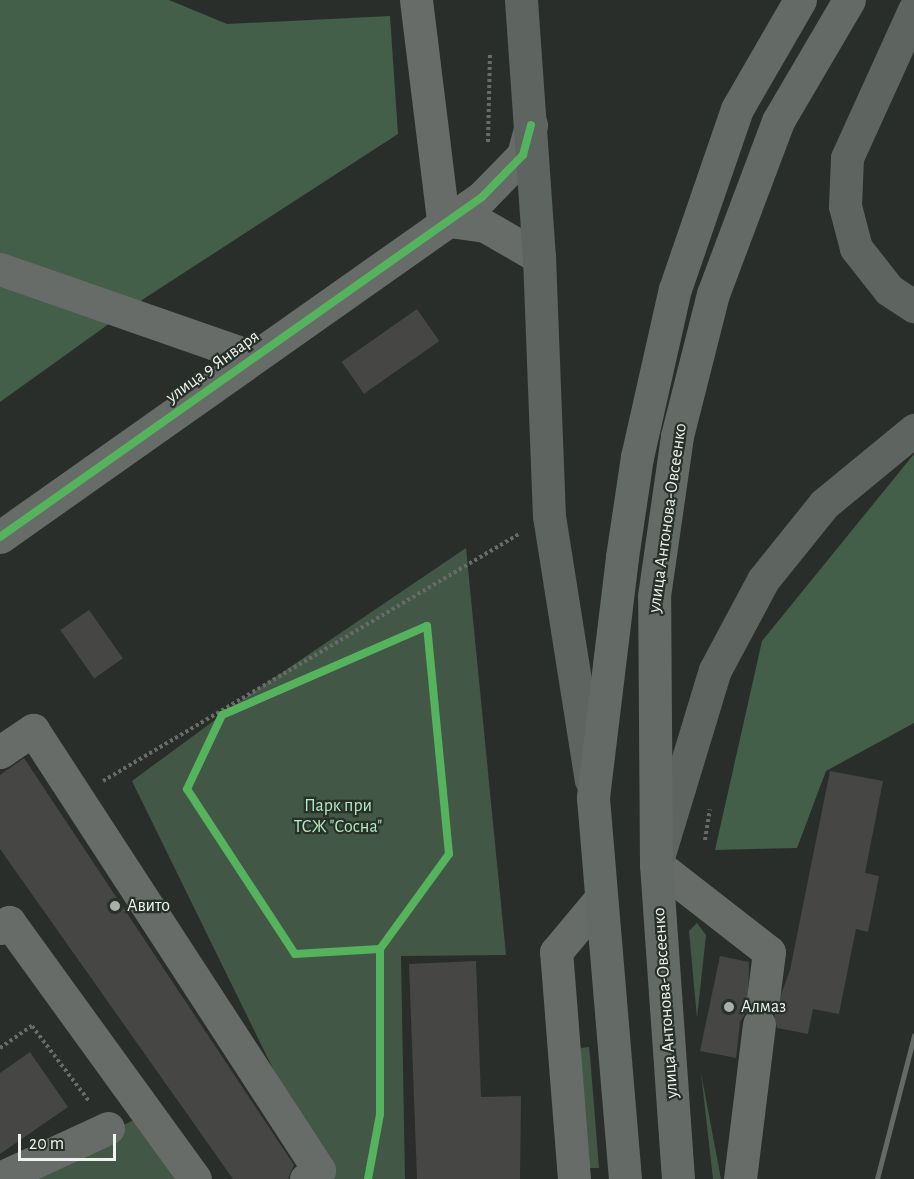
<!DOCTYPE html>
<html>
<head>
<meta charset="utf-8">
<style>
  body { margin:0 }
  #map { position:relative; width:914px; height:1179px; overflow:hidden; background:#292e2a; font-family:"Alegreya Sans",sans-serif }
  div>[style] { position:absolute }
  .green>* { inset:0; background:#435747 }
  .forest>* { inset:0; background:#435e49 }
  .building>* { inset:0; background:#464644; transform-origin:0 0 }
  .path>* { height:4px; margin-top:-2px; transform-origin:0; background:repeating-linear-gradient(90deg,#686b68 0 3px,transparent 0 6px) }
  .minor>* { height:33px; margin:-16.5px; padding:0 16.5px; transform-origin:16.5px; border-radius:16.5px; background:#686c69 }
  .major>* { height:33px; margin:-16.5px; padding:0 16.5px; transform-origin:16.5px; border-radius:16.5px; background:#5e6460 }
  .highway>* { height:33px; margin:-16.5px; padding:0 16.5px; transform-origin:16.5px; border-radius:16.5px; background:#646a66 }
  .rail>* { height:4.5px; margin:-2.25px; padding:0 2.25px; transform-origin:2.25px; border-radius:2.25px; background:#666a66 }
  .cycleway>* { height:8px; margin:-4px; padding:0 4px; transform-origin:4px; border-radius:4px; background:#56b35d }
  .dots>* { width:16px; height:16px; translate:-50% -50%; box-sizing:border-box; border:3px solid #273029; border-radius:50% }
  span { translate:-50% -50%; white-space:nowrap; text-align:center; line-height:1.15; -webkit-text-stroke:4.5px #273029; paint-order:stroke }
  .street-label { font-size:18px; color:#eff4f0 }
  .park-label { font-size:18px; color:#b4ebc0 }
  .poi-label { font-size:18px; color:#eff4f0 }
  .left { translate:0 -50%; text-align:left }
  .scale { position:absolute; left:18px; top:1134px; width:98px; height:27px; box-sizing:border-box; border:3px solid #eff4f0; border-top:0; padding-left:8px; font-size:18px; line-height:21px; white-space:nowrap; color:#eff4f0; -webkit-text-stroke:4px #273029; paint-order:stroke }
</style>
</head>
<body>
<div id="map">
  <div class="green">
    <i style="clip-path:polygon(466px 548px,506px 955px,401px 956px,405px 1179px,327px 1179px,132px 781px,249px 695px)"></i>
    <i style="clip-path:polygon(697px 923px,706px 935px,697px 1018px,689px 931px)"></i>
    <i style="clip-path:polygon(589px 1047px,590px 1056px,599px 1168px,589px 1168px,580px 1060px,581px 1048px)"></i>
    <i style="clip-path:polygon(701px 1073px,721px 1179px,713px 1179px)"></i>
    <i style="clip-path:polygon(136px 1119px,183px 1179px,16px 1179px,16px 1177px)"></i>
  </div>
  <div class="forest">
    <i style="clip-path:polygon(0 0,169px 0,227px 24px,390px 16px,398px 134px,145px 298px,0 402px)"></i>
    <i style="clip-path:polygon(914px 454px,914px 723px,826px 771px,797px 848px,715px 850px,762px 641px)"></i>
  </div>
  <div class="building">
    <i style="left:417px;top:309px;width:39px;height:92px;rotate:55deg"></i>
    <i style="left:89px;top:610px;width:59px;height:35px;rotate:55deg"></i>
    <i style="clip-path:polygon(24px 758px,294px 1165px,288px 1179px,233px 1179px,0 849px,0 775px)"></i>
    <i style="clip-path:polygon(830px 771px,883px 781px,865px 873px,879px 876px,868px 932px,856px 929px,839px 1014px,813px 1009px,808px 1034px,777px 1028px,774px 1014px,790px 970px)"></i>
    <i style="clip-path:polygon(720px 956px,749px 962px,748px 1009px,740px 1022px,736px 1058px,700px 1051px)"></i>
    <i style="clip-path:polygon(476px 961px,481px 1097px,521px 1096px,520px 1179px,417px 1179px,409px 964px)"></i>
    <i style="clip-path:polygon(30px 1052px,68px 1107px,0 1154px,0 1073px)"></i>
  </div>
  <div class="path">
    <i style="left:488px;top:142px;width:88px;rotate:-88.7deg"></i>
    <i style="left:103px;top:781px;width:485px;rotate:-30.7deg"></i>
    <i style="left:705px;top:840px;width:31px;rotate:-81deg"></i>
    <i style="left:0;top:1048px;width:39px;rotate:-35deg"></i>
    <i style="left:32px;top:1026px;width:94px;rotate:52.8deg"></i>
  </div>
  <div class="minor">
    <i style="left:416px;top:0;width:222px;rotate:83deg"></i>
    <i style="left:443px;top:220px;width:42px;rotate:8.1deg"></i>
    <i style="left:485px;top:226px;width:62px;rotate:29.9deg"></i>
    <i style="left:0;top:269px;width:267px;rotate:19.2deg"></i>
    <i style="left:0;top:537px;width:590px;rotate:-35.2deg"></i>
    <i style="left:482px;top:197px;width:59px;rotate:-45.7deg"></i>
    <i style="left:523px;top:155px;width:31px;rotate:-75deg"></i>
    <i style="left:0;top:752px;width:40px;rotate:-34deg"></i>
    <i style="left:33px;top:730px;width:525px;rotate:56.98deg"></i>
    <i style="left:319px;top:1170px;width:16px;rotate:145deg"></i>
    <i style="left:656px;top:864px;width:143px;rotate:37.9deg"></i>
    <i style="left:769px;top:952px;width:47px;rotate:97.3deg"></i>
    <i style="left:0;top:928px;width:11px;rotate:-34deg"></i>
    <i style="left:9px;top:922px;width:317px;rotate:54.1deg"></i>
    <i style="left:0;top:1178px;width:119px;rotate:-24.8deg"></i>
    <i style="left:574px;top:1179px;width:228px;rotate:-94.5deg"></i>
    <i style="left:556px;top:952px;width:70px;rotate:-50.2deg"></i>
    <i style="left:740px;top:1179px;width:156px;rotate:-83deg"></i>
  </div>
  <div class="major">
    <i style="left:521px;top:0;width:258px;rotate:86deg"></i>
    <i style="left:539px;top:257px;width:259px;rotate:87.8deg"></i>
    <i style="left:549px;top:516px;width:267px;rotate:81deg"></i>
    <i style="left:914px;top:10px;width:162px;rotate:114.4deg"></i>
    <i style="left:847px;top:158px;width:48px;rotate:92.4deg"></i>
    <i style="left:845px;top:206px;width:43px;rotate:75.3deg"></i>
    <i style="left:856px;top:248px;width:53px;rotate:51.8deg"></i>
    <i style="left:889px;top:290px;width:30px;rotate:33deg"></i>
    <i style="left:659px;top:854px;width:192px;rotate:-73.1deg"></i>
    <i style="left:715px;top:670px;width:102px;rotate:-61.9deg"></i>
    <i style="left:763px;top:580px;width:97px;rotate:-51.2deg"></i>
    <i style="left:824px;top:504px;width:117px;rotate:-39.4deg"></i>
  </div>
  <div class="highway">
    <i style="left:625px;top:1179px;width:383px;rotate:-94.8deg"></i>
    <i style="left:593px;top:797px;width:242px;rotate:-83.1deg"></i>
    <i style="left:622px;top:557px;width:101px;rotate:-81.5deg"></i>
    <i style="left:637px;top:457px;width:172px;rotate:-77.3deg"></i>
    <i style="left:675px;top:289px;width:190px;rotate:-71deg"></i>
    <i style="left:737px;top:109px;width:126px;rotate:-60deg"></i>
    <i style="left:678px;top:1179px;width:316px;rotate:-94deg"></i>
    <i style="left:656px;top:864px;width:268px;rotate:-90.4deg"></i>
    <i style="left:654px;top:596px;width:162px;rotate:-81.8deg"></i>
    <i style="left:677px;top:436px;width:146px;rotate:-75.8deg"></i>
    <i style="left:713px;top:294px;width:185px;rotate:-69.4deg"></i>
    <i style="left:778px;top:121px;width:140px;rotate:-59.6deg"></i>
  </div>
  <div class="rail">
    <i style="left:877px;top:1179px;width:148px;rotate:-75.5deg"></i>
  </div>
  <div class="cycleway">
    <i style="left:0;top:537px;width:590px;rotate:-35.2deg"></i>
    <i style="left:482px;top:197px;width:59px;rotate:-45.7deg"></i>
    <i style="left:523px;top:155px;width:31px;rotate:-75deg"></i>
    <i style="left:368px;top:1179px;width:66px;rotate:-79.5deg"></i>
    <i style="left:380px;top:1114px;width:165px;rotate:-90deg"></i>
    <i style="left:380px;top:949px;width:117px;rotate:-54deg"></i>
    <i style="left:449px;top:854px;width:229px;rotate:-95.5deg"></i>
    <i style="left:427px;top:626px;width:223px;rotate:156.5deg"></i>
    <i style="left:222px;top:715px;width:82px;rotate:115.3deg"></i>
    <i style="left:187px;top:789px;width:197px;rotate:56.8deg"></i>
    <i style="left:295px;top:954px;width:85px;rotate:-3.4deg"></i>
  </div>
  <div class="dots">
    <i style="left:115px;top:906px;background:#aaafab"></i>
    <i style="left:729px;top:1007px;background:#aaafab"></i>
  </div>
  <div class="street-label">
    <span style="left:213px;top:367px;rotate:-36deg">улица 9 Января</span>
    <span style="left:668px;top:518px;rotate:-82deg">улица Антонова-Овсеенко</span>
    <span style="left:666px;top:1003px;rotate:-94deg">улица Антонова-Овсеенко</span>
  </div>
  <div class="park-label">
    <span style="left:338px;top:817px">Парк при<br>ТСЖ "Сосна"</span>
  </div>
  <div class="poi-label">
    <span class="left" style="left:127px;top:906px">Авито</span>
    <span class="left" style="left:741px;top:1007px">Алмаз</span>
  </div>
  <div class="scale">20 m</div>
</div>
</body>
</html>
